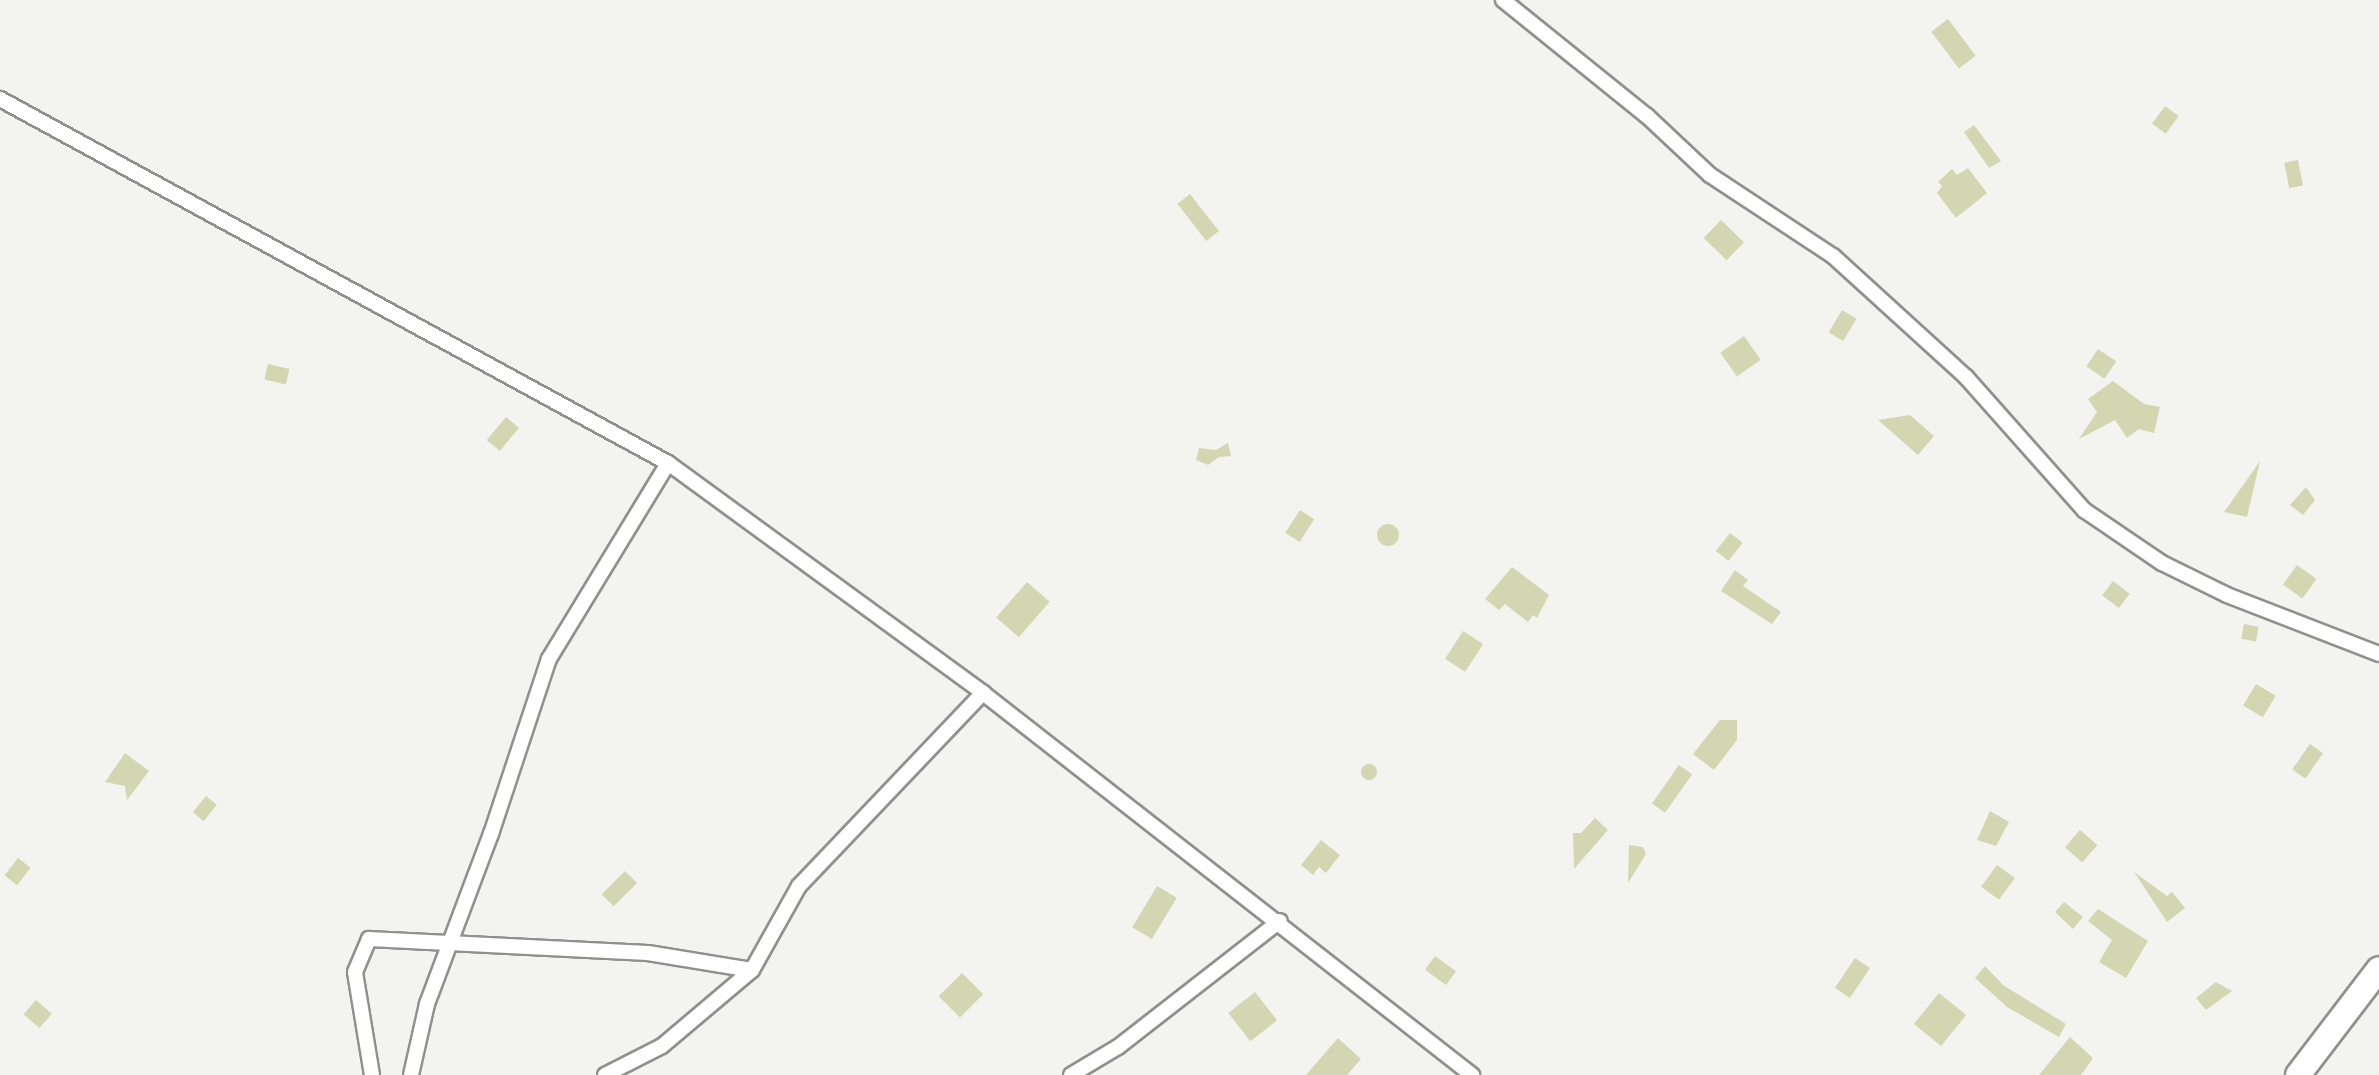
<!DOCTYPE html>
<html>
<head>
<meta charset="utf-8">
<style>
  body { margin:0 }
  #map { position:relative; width:2379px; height:1075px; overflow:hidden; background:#f3f4f0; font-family:Manrope,sans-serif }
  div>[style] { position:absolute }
  .building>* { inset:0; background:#d2d7b2; transform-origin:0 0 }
  .round { border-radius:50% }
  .roads { filter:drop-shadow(2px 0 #90908d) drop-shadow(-2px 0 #90908d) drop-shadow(0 2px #90908d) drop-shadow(0 -2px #90908d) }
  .minor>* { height:14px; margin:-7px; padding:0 7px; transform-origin:7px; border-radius:7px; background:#fff }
  .trunk>* { height:24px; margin:-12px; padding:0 12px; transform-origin:12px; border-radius:12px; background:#fff }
  span { translate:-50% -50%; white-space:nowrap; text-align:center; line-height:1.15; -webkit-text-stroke:7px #fffffe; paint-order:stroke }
</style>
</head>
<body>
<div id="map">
  <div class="building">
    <i style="left:1948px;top:19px;width:46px;height:21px;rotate:53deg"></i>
    <i style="left:2165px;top:106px;width:17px;height:22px;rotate:36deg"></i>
    <i style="clip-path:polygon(1974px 125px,2001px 161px,1989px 168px,1964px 132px)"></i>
    <i style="left:2298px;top:160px;width:26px;height:14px;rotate:79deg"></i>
    <i style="clip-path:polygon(1968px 168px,1987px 193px,1956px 218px,1937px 193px,1942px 186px,1938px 182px,1952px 169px,1957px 175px)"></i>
    <i style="left:1190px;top:194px;width:47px;height:16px;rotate:52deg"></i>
    <i style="left:1721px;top:220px;width:32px;height:25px;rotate:44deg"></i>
    <i style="left:1842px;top:310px;width:17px;height:26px;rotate:31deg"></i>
    <i style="left:1744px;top:336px;width:29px;height:29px;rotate:55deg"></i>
    <i style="left:2098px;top:349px;width:22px;height:21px;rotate:34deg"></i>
    <i style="left:268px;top:364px;width:22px;height:16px;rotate:13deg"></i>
    <i style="clip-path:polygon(2113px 381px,2144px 404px,2160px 407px,2154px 433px,2139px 429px,2127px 438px,2115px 420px,2079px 439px,2097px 412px,2088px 399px)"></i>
    <i style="clip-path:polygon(1910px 415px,1934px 436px,1918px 455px,1878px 420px)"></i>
    <i style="left:506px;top:417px;width:17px;height:30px;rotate:40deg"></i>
    <i style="clip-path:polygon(1228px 443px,1231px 456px,1219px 457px,1208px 465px,1196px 460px,1199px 448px,1216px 450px)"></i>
    <i style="clip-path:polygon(2260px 461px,2247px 517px,2224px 512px,2246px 481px)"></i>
    <i style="clip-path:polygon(2306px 487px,2315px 500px,2303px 515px,2290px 505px)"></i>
    <i style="left:1300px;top:510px;width:17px;height:27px;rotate:33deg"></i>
    <i class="round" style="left:1377px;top:524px;width:22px;height:22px"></i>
    <i style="left:1730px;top:533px;width:16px;height:23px;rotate:38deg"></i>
    <i style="left:2297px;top:565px;width:24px;height:24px;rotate:36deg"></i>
    <i style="clip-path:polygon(1512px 567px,1549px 595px,1537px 618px,1533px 615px,1528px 622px,1505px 604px,1499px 610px,1485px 599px)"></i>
    <i style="clip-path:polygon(1735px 570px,1748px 580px,1743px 586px,1781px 612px,1772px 624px,1721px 591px)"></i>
    <i style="left:2113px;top:581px;width:21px;height:18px;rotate:37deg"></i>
    <i style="left:1027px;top:582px;width:30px;height:47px;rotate:41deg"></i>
    <i style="left:2244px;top:624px;width:15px;height:15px;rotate:11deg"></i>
    <i style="left:1463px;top:631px;width:24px;height:33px;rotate:33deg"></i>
    <i style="left:2256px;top:684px;width:23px;height:25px;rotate:31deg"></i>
    <i style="clip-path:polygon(1720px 720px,1737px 720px,1737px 740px,1714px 770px,1693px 754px)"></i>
    <i style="left:2310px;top:744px;width:16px;height:31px;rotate:35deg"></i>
    <i style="clip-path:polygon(125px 753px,149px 771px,127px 800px,125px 786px,105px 782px)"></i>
    <i class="round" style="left:1361px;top:764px;width:16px;height:16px"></i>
    <i style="left:1679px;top:765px;width:16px;height:47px;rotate:35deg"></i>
    <i style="left:206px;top:796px;width:14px;height:21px;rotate:39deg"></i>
    <i style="clip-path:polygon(1990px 811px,2009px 822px,1996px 846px,1977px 840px)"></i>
    <i style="clip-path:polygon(1595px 818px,1608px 830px,1574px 869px,1573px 833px,1581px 833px)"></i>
    <i style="left:2080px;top:830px;width:23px;height:23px;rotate:41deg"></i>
    <i style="clip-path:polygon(1321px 840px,1340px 855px,1326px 873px,1319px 867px,1313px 875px,1301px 865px)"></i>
    <i style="clip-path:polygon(1629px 845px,1643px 847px,1646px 854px,1628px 883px)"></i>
    <i style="left:18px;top:858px;width:16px;height:22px;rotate:38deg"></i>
    <i style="left:1997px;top:865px;width:22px;height:27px;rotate:36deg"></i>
    <i style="left:625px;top:871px;width:17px;height:33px;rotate:45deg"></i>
    <i style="clip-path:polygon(2134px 872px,2167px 896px,2172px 892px,2185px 908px,2167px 922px)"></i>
    <i style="left:1157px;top:886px;width:23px;height:48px;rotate:31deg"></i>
    <i style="clip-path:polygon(2064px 902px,2083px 917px,2073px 929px,2055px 912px)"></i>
    <i style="clip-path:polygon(2098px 909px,2148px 941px,2126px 978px,2099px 962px,2112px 940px,2088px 921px)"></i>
    <i style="left:1435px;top:956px;width:26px;height:17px;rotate:36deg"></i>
    <i style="left:1855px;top:958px;width:18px;height:36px;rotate:34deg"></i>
    <i style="clip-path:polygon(1985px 966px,2003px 985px,2066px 1024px,2059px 1037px,2007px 1007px,1975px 978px)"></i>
    <i style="left:962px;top:973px;width:30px;height:33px;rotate:45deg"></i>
    <i style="clip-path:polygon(2216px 982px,2232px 991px,2206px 1010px,2196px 998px)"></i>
    <i style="left:1255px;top:992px;width:36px;height:34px;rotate:52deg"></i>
    <i style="left:1939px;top:993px;width:35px;height:40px;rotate:39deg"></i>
    <i style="left:36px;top:1000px;width:21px;height:19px;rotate:41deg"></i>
    <i style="clip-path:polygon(2070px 1037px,2093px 1058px,2081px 1075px,2039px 1075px)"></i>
    <i style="clip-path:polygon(1338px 1038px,1361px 1059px,1347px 1075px,1306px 1075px)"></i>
  </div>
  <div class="roads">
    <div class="minor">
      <i style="left:1503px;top:0;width:185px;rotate:38.9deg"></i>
      <i style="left:1647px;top:116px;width:86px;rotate:43.1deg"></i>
      <i style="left:1710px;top:175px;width:147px;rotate:33.4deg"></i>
      <i style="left:1833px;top:256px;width:180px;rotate:42.3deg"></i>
      <i style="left:1966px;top:377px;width:178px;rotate:48.4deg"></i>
      <i style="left:2084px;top:510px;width:94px;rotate:34.2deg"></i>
      <i style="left:2162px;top:563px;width:72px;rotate:26.2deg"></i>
      <i style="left:2227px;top:595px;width:163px;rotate:21.2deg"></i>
      <i style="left:0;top:99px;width:761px;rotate:28.59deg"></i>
      <i style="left:668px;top:463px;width:390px;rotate:36.1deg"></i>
      <i style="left:983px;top:693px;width:621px;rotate:38deg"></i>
      <i style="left:372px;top:1075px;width:104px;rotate:-99.4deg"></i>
      <i style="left:355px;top:972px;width:36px;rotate:-67deg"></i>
      <i style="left:369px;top:939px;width:279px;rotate:2.9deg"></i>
      <i style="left:648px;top:953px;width:105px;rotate:9.3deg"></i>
      <i style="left:411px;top:1075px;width:73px;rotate:-77.3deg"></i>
      <i style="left:427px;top:1004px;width:182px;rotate:-69.4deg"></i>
      <i style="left:491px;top:834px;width:184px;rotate:-71.7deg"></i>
      <i style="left:549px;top:659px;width:229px;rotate:-58.7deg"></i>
      <i style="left:605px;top:1075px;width:64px;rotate:-27deg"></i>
      <i style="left:662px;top:1046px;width:118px;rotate:-40.2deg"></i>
      <i style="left:752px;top:970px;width:96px;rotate:-60.8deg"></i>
      <i style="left:799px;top:886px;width:267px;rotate:-46.4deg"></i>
      <i style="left:1071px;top:1075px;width:55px;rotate:-30.8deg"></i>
      <i style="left:1118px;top:1047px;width:205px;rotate:-37.9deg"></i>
    </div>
    <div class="trunk">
      <i style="left:2298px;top:1075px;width:133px;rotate:-52.6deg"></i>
    </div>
  </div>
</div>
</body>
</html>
